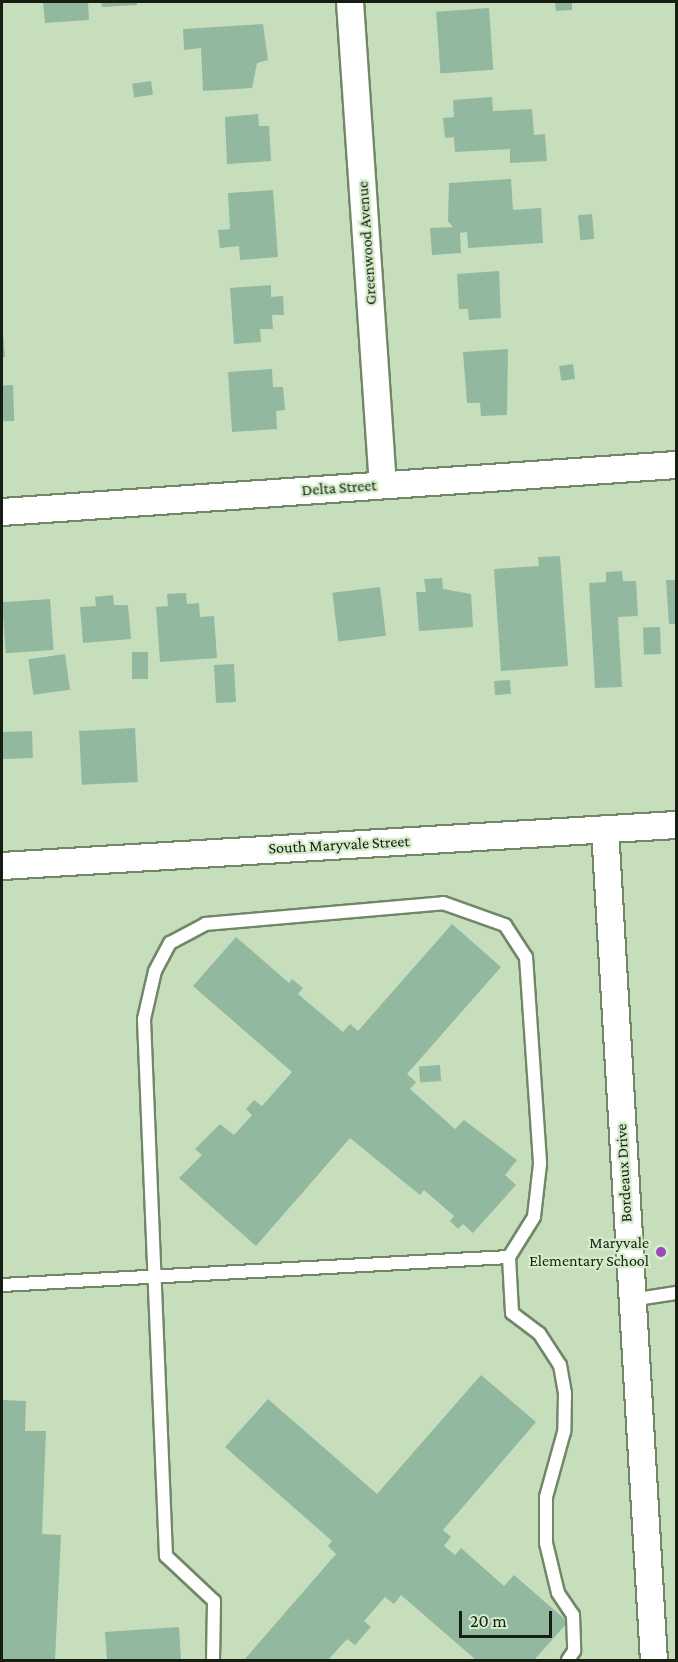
<!DOCTYPE html>
<html>
<head>
<meta charset="utf-8">
<style>
  body { margin:0 }
  #map { position:relative; width:678px; height:1662px; overflow:hidden; background:#c7debd; font-family:"Crimson Pro",serif }
  div>[style] { position:absolute }
  .building>* { inset:0; background:#93b8a0; transform-origin:0 0 }
  .roads { filter:drop-shadow(2px 0 #728768) drop-shadow(-2px 0 #728768) drop-shadow(0 2px #728768) drop-shadow(0 -2px #728768) }
  .service>* { height:12px; margin:-6px; padding:0 6px; transform-origin:6px; border-radius:6px; background:#fff }
  .minor>* { height:26px; margin:-13px; padding:0 13px; transform-origin:13px; border-radius:13px; background:#fff }
  .dots>* { width:16px; height:16px; translate:-50% -50%; box-sizing:border-box; border:3px solid #d4ecca; border-radius:50% }
  span { translate:-50% -50%; white-space:nowrap; text-align:center; line-height:1.15; -webkit-text-stroke:4.5px #d4ecca; paint-order:stroke }
  .street-label { font-size:16px; color:#161e12 }
  .poi-label { font-size:16px; color:#161e12 }
  .right { translate:-100% -50%; text-align:right }
  .frame { position:absolute; inset:0; border:3px solid #161e12; pointer-events:none }
  .scale { position:absolute; left:459px; top:1611px; width:93px; height:27px; box-sizing:border-box; border:3px solid #161e12; border-top:0; padding-left:8px; font-size:18px; line-height:21px; white-space:nowrap; color:#161e12; -webkit-text-stroke:4px #d4ecca; paint-order:stroke }
</style>
</head>
<body>
<div id="map">
  <div class="building">
    <i style="clip-path:polygon(43px 2px,88px 2px,89px 20px,45px 23px)"></i>
    <i style="clip-path:polygon(101px 2px,137px 2px,137px 5px,102px 7px)"></i>
    <i style="clip-path:polygon(555px 2px,572px 2px,572px 10px,556px 11px)"></i>
    <i style="left:489px;top:8px;width:62px;height:53px;rotate:86deg"></i>
    <i style="clip-path:polygon(263px 24px,268px 60px,257px 63px,252px 88px,203px 91px,201px 48px,184px 50px,183px 29px)"></i>
    <i style="left:151px;top:81px;width:14px;height:19px;rotate:82deg"></i>
    <i style="clip-path:polygon(492px 97px,493px 111px,532px 109px,534px 135px,545px 134px,547px 161px,510px 163px,510px 149px,455px 152px,454px 137px,445px 138px,443px 118px,454px 117px,453px 100px)"></i>
    <i style="clip-path:polygon(258px 114px,259px 126px,269px 126px,271px 161px,227px 164px,225px 117px)"></i>
    <i style="clip-path:polygon(511px 179px,513px 210px,541px 208px,543px 243px,468px 248px,467px 232px,460px 233px,461px 253px,432px 255px,430px 228px,453px 227px,448px 221px,449px 183px)"></i>
    <i style="clip-path:polygon(273px 190px,278px 257px,240px 260px,239px 246px,220px 248px,218px 230px,230px 229px,228px 193px)"></i>
    <i style="left:592px;top:214px;width:25px;height:14px;rotate:85deg"></i>
    <i style="clip-path:polygon(499px 271px,501px 318px,469px 320px,468px 309px,459px 309px,457px 274px)"></i>
    <i style="clip-path:polygon(271px 285px,271px 297px,283px 296px,284px 315px,272px 315px,273px 329px,260px 329px,261px 342px,234px 344px,230px 288px)"></i>
    <i style="clip-path:polygon(2px 334px,3px 334px,5px 357px,2px 357px)"></i>
    <i style="clip-path:polygon(508px 349px,507px 415px,481px 416px,480px 403px,467px 403px,463px 352px)"></i>
    <i style="left:573px;top:364px;width:15px;height:14px;rotate:82deg"></i>
    <i style="clip-path:polygon(272px 369px,273px 387px,283px 387px,285px 410px,276px 411px,277px 429px,232px 432px,228px 372px)"></i>
    <i style="left:13px;top:385px;width:36px;height:11px;rotate:88deg"></i>
    <i style="clip-path:polygon(560px 556px,568px 666px,501px 671px,494px 569px,539px 566px,538px 557px)"></i>
    <i style="clip-path:polygon(622px 571px,623px 581px,636px 581px,638px 616px,618px 617px,622px 687px,595px 688px,589px 583px,606px 582px,606px 572px)"></i>
    <i style="clip-path:polygon(442px 578px,443px 589px,471px 594px,473px 627px,419px 631px,416px 592px,426px 592px,424px 579px)"></i>
    <i style="clip-path:polygon(666px 580px,676px 580px,676px 624px,669px 624px)"></i>
    <i style="left:380px;top:587px;width:49px;height:48px;rotate:83deg"></i>
    <i style="clip-path:polygon(186px 593px,187px 604px,199px 603px,200px 617px,214px 616px,217px 658px,160px 662px,156px 607px,168px 606px,167px 594px)"></i>
    <i style="clip-path:polygon(113px 595px,114px 605px,128px 605px,131px 639px,83px 643px,80px 607px,96px 606px,95px 597px)"></i>
    <i style="left:50px;top:599px;width:51px;height:48px;rotate:86deg"></i>
    <i style="left:660px;top:627px;width:27px;height:17px;rotate:88deg"></i>
    <i style="left:132px;top:652px;width:16px;height:27px"></i>
    <i style="left:65px;top:654px;width:36px;height:37px;rotate:82deg"></i>
    <i style="left:234px;top:664px;width:38px;height:20px;rotate:87deg"></i>
    <i style="left:510px;top:680px;width:14px;height:16px;rotate:86deg"></i>
    <i style="left:135px;top:728px;width:54px;height:56px;rotate:87deg"></i>
    <i style="left:32px;top:731px;width:27px;height:30px;rotate:88deg"></i>
    <i style="clip-path:polygon(452px 924px,501px 967px,407px 1074px,416px 1082px,410px 1089px,455px 1129px,464px 1120px,517px 1160px,505px 1175px,516px 1185px,473px 1233px,463px 1224px,458px 1229px,450px 1221px,454px 1216px,424px 1190px,420px 1195px,350px 1138px,256px 1246px,179px 1178px,202px 1155px,195px 1149px,220px 1124px,234px 1135px,252px 1115px,246px 1109px,254px 1100px,262px 1106px,292px 1072px,193px 986px,236px 937px,289px 983px,292px 979px,303px 988px,298px 994px,343px 1032px,350px 1024px,358px 1031px)"></i>
    <i style="left:440px;top:1065px;width:16px;height:21px;rotate:86deg"></i>
    <i style="clip-path:polygon(481px 1375px,536px 1422px,443px 1530px,451px 1537px,444px 1546px,455px 1555px,461px 1548px,504px 1586px,514px 1575px,568px 1622px,534px 1660px,476px 1660px,401px 1595px,394px 1604px,385px 1597px,364px 1621px,371px 1627px,355px 1645px,347px 1639px,328px 1660px,244px 1660px,336px 1554px,328px 1546px,332px 1541px,225px 1447px,268px 1399px,377px 1494px)"></i>
    <i style="clip-path:polygon(2px 1400px,26px 1401px,25px 1431px,46px 1431px,42px 1534px,61px 1535px,55px 1660px,2px 1660px)"></i>
    <i style="clip-path:polygon(179px 1627px,181px 1660px,107px 1660px,105px 1632px)"></i>
  </div>
  <div class="roads">
    <div class="service">
      <i style="left:2px;top:1285px;width:508px;rotate:-3.16deg"></i>
      <i style="left:631px;top:1300px;width:46px;rotate:-8.8deg"></i>
      <i style="left:213px;top:1660px;width:59px;rotate:-89deg"></i>
      <i style="left:214px;top:1601px;width:66px;rotate:-136.8deg"></i>
      <i style="left:166px;top:1556px;width:537px;rotate:-92.35deg"></i>
      <i style="left:144px;top:1019px;width:49px;rotate:-77.1deg"></i>
      <i style="left:155px;top:971px;width:32px;rotate:-62deg"></i>
      <i style="left:170px;top:943px;width:40px;rotate:-28deg"></i>
      <i style="left:205px;top:924px;width:239px;rotate:-5deg"></i>
      <i style="left:443px;top:903px;width:66px;rotate:19.5deg"></i>
      <i style="left:505px;top:925px;width:38px;rotate:57deg"></i>
      <i style="left:526px;top:957px;width:207px;rotate:86.1deg"></i>
      <i style="left:540px;top:1164px;width:53px;rotate:96.5deg"></i>
      <i style="left:534px;top:1217px;width:47px;rotate:122deg"></i>
      <i style="left:509px;top:1257px;width:56px;rotate:86.9deg"></i>
      <i style="left:512px;top:1313px;width:34px;rotate:37deg"></i>
      <i style="left:539px;top:1333px;width:38px;rotate:57deg"></i>
      <i style="left:560px;top:1365px;width:28px;rotate:80deg"></i>
      <i style="left:565px;top:1393px;width:39px;rotate:91deg"></i>
      <i style="left:564px;top:1432px;width:67px;rotate:105.5deg"></i>
      <i style="left:546px;top:1497px;width:46px;rotate:90deg"></i>
      <i style="left:546px;top:1543px;width:51px;rotate:76.5deg"></i>
      <i style="left:558px;top:1593px;width:27px;rotate:56deg"></i>
      <i style="left:573px;top:1615px;width:36px;rotate:88deg"></i>
      <i style="left:574px;top:1651px;width:11px;rotate:124deg"></i>
    </div>
    <div class="minor">
      <i style="left:350px;top:2px;width:483px;rotate:86.1deg"></i>
      <i style="left:2px;top:512px;width:676px;rotate:-3.99deg"></i>
      <i style="left:605px;top:829px;width:832px;rotate:86.63deg"></i>
      <i style="left:2px;top:866px;width:675px;rotate:-3.48deg"></i>
    </div>
  </div>
  <div class="dots">
    <i style="left:661px;top:1252px;background:#9c4aba"></i>
  </div>
  <div class="street-label">
    <span style="left:367px;top:243px;rotate:-94deg">Greenwood Avenue</span>
    <span style="left:339px;top:488px;rotate:-4deg">Delta Street</span>
    <span style="left:339px;top:845px;rotate:-3deg">South Maryvale Street</span>
    <span style="left:624px;top:1173px;rotate:-93deg">Bordeaux Drive</span>
  </div>
  <div class="poi-label">
    <span class="right" style="left:649px;top:1252px">Maryvale<br>Elementary School</span>
  </div>
  <div class="frame"></div>
  <div class="scale">20 m</div>
</div>
</body>
</html>
